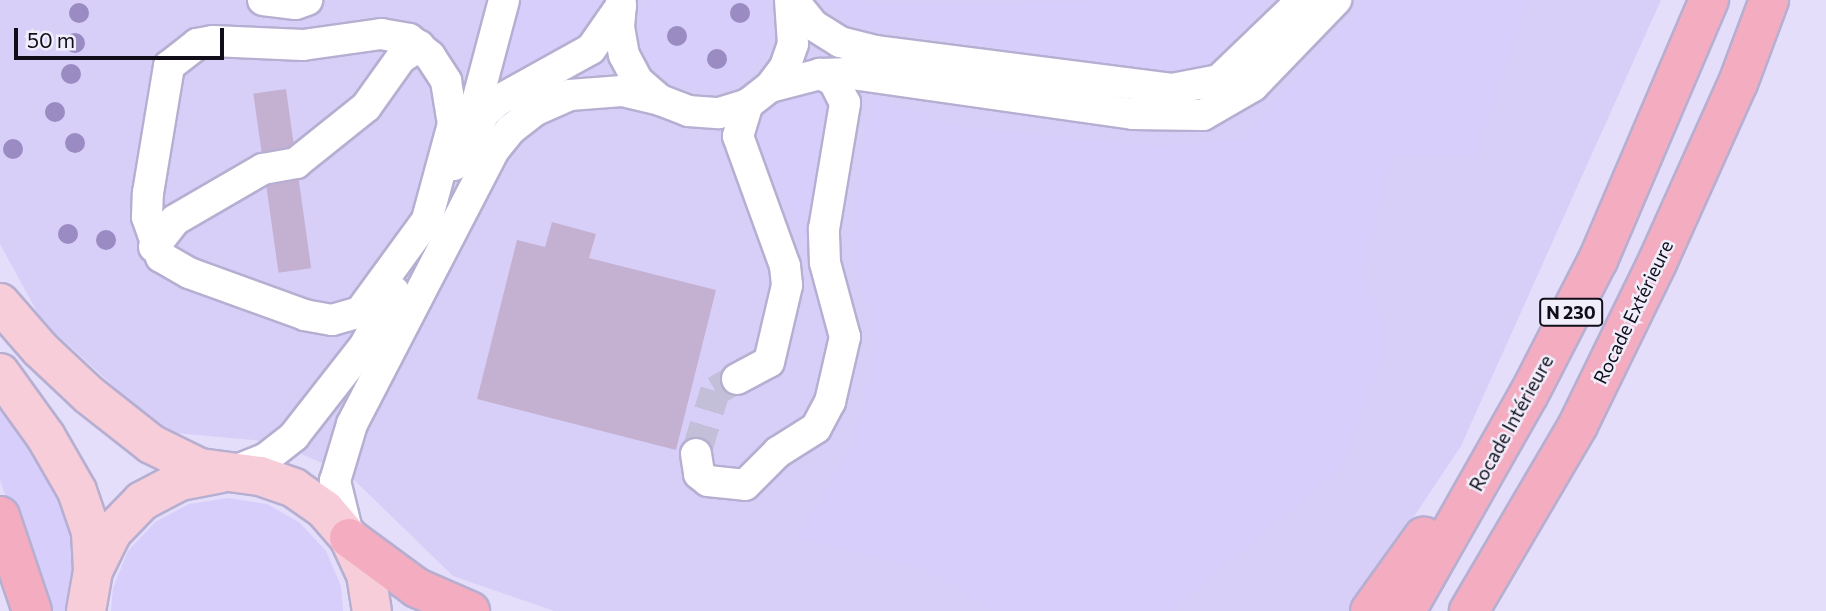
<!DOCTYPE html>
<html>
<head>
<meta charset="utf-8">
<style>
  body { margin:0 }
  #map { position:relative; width:1826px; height:611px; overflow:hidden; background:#e4defb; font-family:Commissioner,sans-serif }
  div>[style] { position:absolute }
  .built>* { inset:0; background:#d8cff9 }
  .green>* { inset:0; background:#d8cefb }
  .building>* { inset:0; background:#c4b1d1; transform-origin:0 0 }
  .minor-tunnel>* { height:30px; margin-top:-15px; transform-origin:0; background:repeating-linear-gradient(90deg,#c4bfd9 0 30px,transparent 0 45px) }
  .roads { filter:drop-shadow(2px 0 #b6afd1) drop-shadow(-2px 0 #b6afd1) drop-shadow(0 2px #b6afd1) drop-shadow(0 -2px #b6afd1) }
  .minor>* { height:30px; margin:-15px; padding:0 15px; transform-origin:15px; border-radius:15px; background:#fff }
  .major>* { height:38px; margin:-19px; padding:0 19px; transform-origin:19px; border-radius:19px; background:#f8cdda }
  .highway>* { height:38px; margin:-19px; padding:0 19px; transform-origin:19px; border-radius:19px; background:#f4acc1 }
  .trees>* { width:20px; height:20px; margin:-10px; border-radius:50%; background:#9a8bc2 }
  span { translate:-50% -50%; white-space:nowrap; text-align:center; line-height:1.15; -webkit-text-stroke:5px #f1eefc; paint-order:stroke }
  .shield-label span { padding:2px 5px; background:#f1eefc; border:2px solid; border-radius:5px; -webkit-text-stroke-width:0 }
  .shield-label { font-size:18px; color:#100d19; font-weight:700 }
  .street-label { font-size:19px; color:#100d19 }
  .scale { position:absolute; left:14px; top:28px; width:210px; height:32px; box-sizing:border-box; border:4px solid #100d19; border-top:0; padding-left:9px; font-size:21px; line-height:24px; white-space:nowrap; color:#100d19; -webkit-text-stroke:5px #f1eefc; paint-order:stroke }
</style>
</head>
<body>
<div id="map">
  <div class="built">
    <i style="clip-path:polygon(0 0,1661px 0,1461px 446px,1351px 611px,554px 611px,453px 576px,349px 475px,274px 442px,164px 432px,42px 321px,0 244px)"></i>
  </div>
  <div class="green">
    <i style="clip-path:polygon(514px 0,602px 0,594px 30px,487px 93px)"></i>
    <i style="clip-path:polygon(644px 0,766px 0,771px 33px,766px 53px,737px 84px,718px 91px,676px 86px,658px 74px,645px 55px,638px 33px)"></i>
    <i style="clip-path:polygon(818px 0,897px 3px,1270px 0,1206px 66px,1159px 74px,858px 26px)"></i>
    <i style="clip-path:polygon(1365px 0,1528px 0,1475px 158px,1392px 157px,1363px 272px,1389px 343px,1340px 469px,1170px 611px,995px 611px,924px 568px,796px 538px,855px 442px,876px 341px,850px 237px,871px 96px,959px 127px,1159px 146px,1240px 140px)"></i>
    <i style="clip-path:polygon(813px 84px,834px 102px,811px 240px,806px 242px,752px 135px,759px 117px,799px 87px)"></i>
    <i style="clip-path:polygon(0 395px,64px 492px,76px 557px,66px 611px,47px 611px,0 480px)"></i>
    <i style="clip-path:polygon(228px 498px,267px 504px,300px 523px,326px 551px,341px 586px,343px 611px,111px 611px,113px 588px,128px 551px,155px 522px,189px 504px)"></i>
  </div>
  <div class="building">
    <i style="left:286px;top:89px;width:181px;height:33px;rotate:82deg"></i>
    <i style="clip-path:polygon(552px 222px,596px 234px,589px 258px,716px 290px,676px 450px,477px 399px,517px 240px,545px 247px)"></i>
  </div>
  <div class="minor-tunnel">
    <i style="left:696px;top:454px;width:66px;rotate:-73.2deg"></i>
    <i style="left:715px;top:391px;width:25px;rotate:-29deg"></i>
  </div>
  <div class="roads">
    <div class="minor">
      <i style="left:263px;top:0;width:33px;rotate:7deg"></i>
      <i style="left:296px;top:4px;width:12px;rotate:-20deg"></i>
      <i style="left:793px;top:0;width:32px;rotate:51deg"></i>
      <i style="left:813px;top:25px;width:32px;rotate:32deg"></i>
      <i style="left:840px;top:42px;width:36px;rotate:14deg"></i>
      <i style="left:875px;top:51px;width:299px;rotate:7.3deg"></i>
      <i style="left:1172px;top:89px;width:48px;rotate:-10.8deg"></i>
      <i style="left:1219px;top:80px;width:115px;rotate:-43.9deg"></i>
      <i style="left:621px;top:4px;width:23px;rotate:95deg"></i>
      <i style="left:619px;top:27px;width:28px;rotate:80deg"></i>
      <i style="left:624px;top:55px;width:30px;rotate:62deg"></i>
      <i style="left:638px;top:81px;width:29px;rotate:41deg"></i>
      <i style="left:660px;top:100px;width:30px;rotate:21deg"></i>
      <i style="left:688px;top:111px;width:31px;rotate:4deg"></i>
      <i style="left:719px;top:113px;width:30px;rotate:-17deg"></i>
      <i style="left:748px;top:104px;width:28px;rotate:-38deg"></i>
      <i style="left:770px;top:87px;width:25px;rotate:-53deg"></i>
      <i style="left:785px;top:67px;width:24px;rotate:-71deg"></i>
      <i style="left:793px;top:44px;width:44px;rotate:-93.9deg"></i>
      <i style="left:381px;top:34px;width:28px;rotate:10deg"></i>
      <i style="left:409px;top:39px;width:27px;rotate:39deg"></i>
      <i style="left:430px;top:56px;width:30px;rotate:57deg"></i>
      <i style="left:446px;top:81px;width:44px;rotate:80.8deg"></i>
      <i style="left:453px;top:124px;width:99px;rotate:105.2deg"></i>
      <i style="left:427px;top:220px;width:114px;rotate:126.1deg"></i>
      <i style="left:360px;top:312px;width:29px;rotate:164deg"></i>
      <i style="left:332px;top:320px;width:27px;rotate:-170deg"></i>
      <i style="left:305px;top:315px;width:123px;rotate:-160.1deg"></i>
      <i style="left:189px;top:273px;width:32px;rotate:-150deg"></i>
      <i style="left:161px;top:257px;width:42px;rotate:-109.3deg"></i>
      <i style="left:147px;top:217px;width:24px;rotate:-88deg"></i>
      <i style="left:148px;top:193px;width:129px;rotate:-80.6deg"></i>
      <i style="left:169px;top:66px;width:36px;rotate:-38deg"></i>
      <i style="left:197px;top:44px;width:16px;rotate:-11deg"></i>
      <i style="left:213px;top:41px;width:90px;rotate:2.5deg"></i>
      <i style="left:303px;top:45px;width:79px;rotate:-8deg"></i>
      <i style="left:770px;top:87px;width:52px;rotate:-14.6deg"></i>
      <i style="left:820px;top:74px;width:25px;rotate:-2deg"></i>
      <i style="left:845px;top:73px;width:291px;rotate:8.1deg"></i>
      <i style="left:1133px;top:114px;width:70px;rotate:0.8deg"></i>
      <i style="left:1203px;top:115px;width:58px;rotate:-30.1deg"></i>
      <i style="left:1253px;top:86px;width:120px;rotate:-46deg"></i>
      <i style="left:470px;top:128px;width:132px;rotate:-75.1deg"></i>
      <i style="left:454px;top:165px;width:61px;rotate:-59.7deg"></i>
      <i style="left:485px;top:112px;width:18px;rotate:-41deg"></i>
      <i style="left:499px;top:100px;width:105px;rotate:-29deg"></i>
      <i style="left:591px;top:49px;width:52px;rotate:-55.1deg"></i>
      <i style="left:154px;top:247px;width:34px;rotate:-52deg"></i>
      <i style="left:175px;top:220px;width:102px;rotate:-30.1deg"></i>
      <i style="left:263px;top:169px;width:34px;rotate:-10deg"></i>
      <i style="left:296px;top:163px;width:90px;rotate:-38.7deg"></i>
      <i style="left:366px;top:107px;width:60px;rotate:-54.5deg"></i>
      <i style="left:401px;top:58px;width:22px;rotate:-34deg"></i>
      <i style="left:737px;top:379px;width:36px;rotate:-28deg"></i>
      <i style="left:769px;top:362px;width:79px;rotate:-76.8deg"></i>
      <i style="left:787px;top:285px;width:19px;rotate:-96deg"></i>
      <i style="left:785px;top:266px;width:138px;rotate:-109.9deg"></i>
      <i style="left:738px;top:136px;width:34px;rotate:-73deg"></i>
      <i style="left:696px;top:454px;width:20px;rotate:81deg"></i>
      <i style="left:699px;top:474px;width:11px;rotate:38deg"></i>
      <i style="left:708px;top:481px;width:37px;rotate:6deg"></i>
      <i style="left:745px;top:485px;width:47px;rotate:-45deg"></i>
      <i style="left:778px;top:452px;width:45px;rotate:-32.3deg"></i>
      <i style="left:816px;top:428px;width:30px;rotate:-62deg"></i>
      <i style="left:830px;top:402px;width:67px;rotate:-77deg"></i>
      <i style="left:845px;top:337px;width:77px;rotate:-105.1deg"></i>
      <i style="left:825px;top:263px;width:34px;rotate:-92deg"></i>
      <i style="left:824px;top:229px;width:128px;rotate:-80.5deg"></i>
      <i style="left:845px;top:103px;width:25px;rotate:-117deg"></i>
      <i style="left:834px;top:81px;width:16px;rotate:-153deg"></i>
      <i style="left:230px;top:473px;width:38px;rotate:-22deg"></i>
      <i style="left:265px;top:459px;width:37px;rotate:-38deg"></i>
      <i style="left:294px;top:436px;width:115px;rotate:-52deg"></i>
      <i style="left:365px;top:345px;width:61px;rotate:-61.8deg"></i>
      <i style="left:348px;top:534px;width:55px;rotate:-103.8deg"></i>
      <i style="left:335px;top:481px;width:59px;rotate:-73.4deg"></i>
      <i style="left:352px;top:424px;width:309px;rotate:-62.6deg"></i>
      <i style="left:494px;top:150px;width:26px;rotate:-51deg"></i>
      <i style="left:510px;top:130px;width:33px;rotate:-38deg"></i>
      <i style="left:536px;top:110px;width:37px;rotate:-24deg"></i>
      <i style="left:570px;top:95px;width:52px;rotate:-4.4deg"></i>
      <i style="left:622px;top:91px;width:39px;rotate:13deg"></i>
    </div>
    <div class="major">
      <i style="left:0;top:303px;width:61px;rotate:49deg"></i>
      <i style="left:40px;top:349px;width:67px;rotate:43.2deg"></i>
      <i style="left:89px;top:395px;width:79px;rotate:38.3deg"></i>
      <i style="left:151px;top:444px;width:55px;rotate:26.1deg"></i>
      <i style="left:200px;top:468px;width:61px;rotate:7.6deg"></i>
      <i style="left:260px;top:476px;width:36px;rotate:19deg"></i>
      <i style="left:294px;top:488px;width:38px;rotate:35deg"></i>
      <i style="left:325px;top:510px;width:37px;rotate:49deg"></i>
      <i style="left:349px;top:538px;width:40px;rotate:65deg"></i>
      <i style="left:366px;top:574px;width:37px;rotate:81deg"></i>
      <i style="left:0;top:373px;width:79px;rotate:54.3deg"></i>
      <i style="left:46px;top:437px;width:62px;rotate:60.1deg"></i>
      <i style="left:77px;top:491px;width:43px;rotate:71.1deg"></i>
      <i style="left:91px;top:532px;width:39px;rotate:87deg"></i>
      <i style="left:93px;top:571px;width:41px;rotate:99.9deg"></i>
      <i style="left:93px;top:571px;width:43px;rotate:-64deg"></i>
      <i style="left:112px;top:532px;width:43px;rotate:-45.9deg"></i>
      <i style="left:142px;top:501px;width:43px;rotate:-27.8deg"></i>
      <i style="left:180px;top:481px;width:42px;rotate:-11deg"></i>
    </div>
    <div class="highway">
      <i style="left:0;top:516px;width:100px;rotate:71.4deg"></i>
      <i style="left:349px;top:538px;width:84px;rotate:36.3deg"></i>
      <i style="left:417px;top:588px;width:58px;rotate:23.5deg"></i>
      <i style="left:1370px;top:611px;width:92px;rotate:-54.2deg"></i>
      <i style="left:1406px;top:611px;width:249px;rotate:-60.5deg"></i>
      <i style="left:1529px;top:394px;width:151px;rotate:-62.8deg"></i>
      <i style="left:1598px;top:260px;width:283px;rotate:-66.9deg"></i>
      <i style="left:1469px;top:611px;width:216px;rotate:-59.6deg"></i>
      <i style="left:1578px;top:425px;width:180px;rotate:-64deg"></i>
      <i style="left:1657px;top:263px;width:197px;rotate:-65.8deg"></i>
      <i style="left:1738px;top:83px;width:89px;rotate:-69.5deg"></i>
    </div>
  </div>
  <div class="trees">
    <i style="left:79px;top:13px"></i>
    <i style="left:740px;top:13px"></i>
    <i style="left:677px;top:36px"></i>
    <i style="left:75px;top:43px"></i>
    <i style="left:717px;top:59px"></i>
    <i style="left:71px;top:74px"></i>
    <i style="left:55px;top:112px"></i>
    <i style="left:75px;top:143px"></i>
    <i style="left:13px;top:149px"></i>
    <i style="left:68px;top:234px"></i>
    <i style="left:106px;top:240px"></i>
  </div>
  <div class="shield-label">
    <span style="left:1571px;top:312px">N 230</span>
  </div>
  <div class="street-label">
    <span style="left:1633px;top:312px;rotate:-64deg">Rocade Extérieure</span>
    <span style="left:1511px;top:423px;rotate:-61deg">Rocade Intérieure</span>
  </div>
  <div class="scale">50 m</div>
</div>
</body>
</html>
